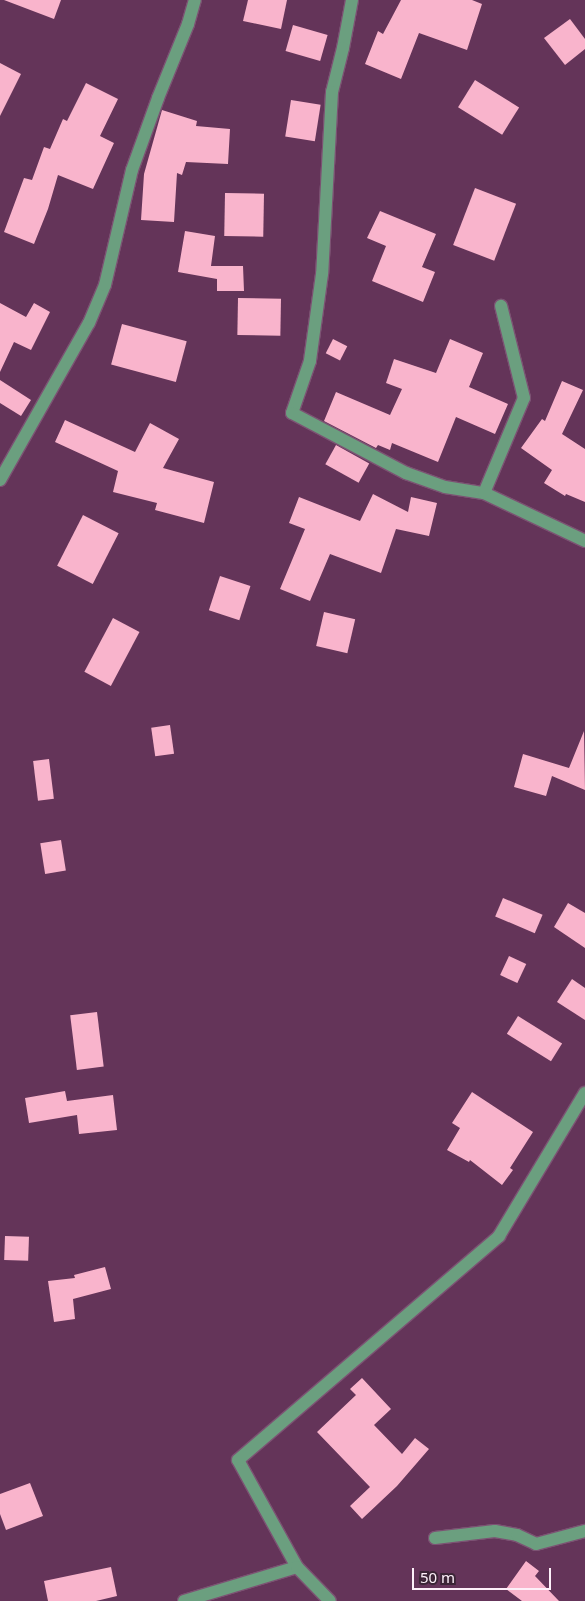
<!DOCTYPE html>
<html>
<head>
<meta charset="utf-8">
<style>
  body { margin:0 }
  #map { position:relative; width:585px; height:1601px; overflow:hidden; background:#643459; font-family:"Noto Sans",sans-serif }
  div>[style] { position:absolute }
  .building>* { inset:0; background:#f9b4cc; transform-origin:0 0 }
  .roads { filter:drop-shadow(1px 0 #7c5273) drop-shadow(-1px 0 #7c5273) drop-shadow(0 1px #7c5273) drop-shadow(0 -1px #7c5273) }
  .minor>* { height:12px; margin:-6px; padding:0 6px; transform-origin:6px; border-radius:6px; background:#6b9f7f }
  span { translate:-50% -50%; white-space:nowrap; text-align:center; line-height:1.15; -webkit-text-stroke:5px #3b2536; paint-order:stroke }
  .scale { position:absolute; left:412px; top:1568px; width:139px; height:22px; box-sizing:border-box; border:2px solid #fdf0f9; border-top:0; padding-left:6px; font-size:15px; line-height:18px; white-space:nowrap; color:#fdf0f9; -webkit-text-stroke:4px #3b2536; paint-order:stroke }
</style>
</head>
<body>
<div id="map">
  <div class="building">
    <i style="clip-path:polygon(4px 0,61px 0,54px 19px)"></i>
    <i style="clip-path:polygon(248px 0,287px 0,281px 29px,243px 21px)"></i>
    <i style="clip-path:polygon(401px 0,472px 0,482px 4px,467px 50px,419px 33px,401px 79px,365px 64px,378px 31px,383px 34px)"></i>
    <i style="clip-path:polygon(570px 19px,585px 39px,585px 49px,565px 65px,544px 38px)"></i>
    <i style="left:293px;top:25px;width:36px;height:27px;rotate:16deg"></i>
    <i style="clip-path:polygon(0 63px,21px 74px,0 116px)"></i>
    <i style="left:475px;top:80px;width:52px;height:32px;rotate:32deg"></i>
    <i style="clip-path:polygon(86px 83px,118px 99px,100px 136px,114px 143px,93px 189px,58px 175px,48px 209px,34px 244px,4px 232px,24px 178px,32px 180px,44px 147px,50px 149px,63px 119px,67px 121px)"></i>
    <i style="left:291px;top:100px;width:30px;height:37px;rotate:9deg"></i>
    <i style="clip-path:polygon(162px 110px,197px 121px,196px 126px,230px 129px,228px 164px,186px 162px,182px 175px,177px 173px,174px 222px,141px 220px,144px 174px)"></i>
    <i style="left:475px;top:188px;width:44px;height:61px;rotate:21deg"></i>
    <i style="left:225px;top:193px;width:39px;height:43px;rotate:1deg"></i>
    <i style="clip-path:polygon(380px 211px,436px 234px,422px 267px,435px 272px,423px 302px,372px 281px,386px 246px,367px 238px)"></i>
    <i style="clip-path:polygon(185px 231px,215px 236px,211px 266px,243px 266px,244px 291px,217px 291px,217px 279px,178px 272px)"></i>
    <i style="left:238px;top:298px;width:43px;height:37px;rotate:1deg"></i>
    <i style="clip-path:polygon(0 303px,26px 317px,34px 303px,50px 312px,31px 350px,14px 342px,0 372px)"></i>
    <i style="left:122px;top:324px;width:67px;height:42px;rotate:15deg"></i>
    <i style="left:333px;top:339px;width:16px;height:16px;rotate:27deg"></i>
    <i style="clip-path:polygon(450px 339px,483px 353px,469px 387px,508px 404px,495px 434px,456px 417px,438px 462px,392px 443px,390px 450px,378px 445px,376px 448px,324px 421px,336px 392px,390px 415px,402px 389px,386px 383px,394px 359px,436px 373px)"></i>
    <i style="clip-path:polygon(0 380px,31px 400px,21px 416px,0 403px)"></i>
    <i style="clip-path:polygon(562px 381px,583px 390px,562px 434px,585px 449px,585px 502px,566px 494px,565px 496px,544px 483px,552px 470px,521px 448px,542px 419px,545px 421px)"></i>
    <i style="clip-path:polygon(65px 420px,135px 452px,150px 423px,179px 439px,163px 468px,214px 482px,204px 523px,155px 510px,157px 503px,113px 492px,118px 471px,55px 442px)"></i>
    <i style="left:336px;top:445px;width:38px;height:22px;rotate:29deg"></i>
    <i style="clip-path:polygon(373px 494px,408px 512px,411px 497px,437px 503px,429px 536px,396px 529px,381px 573px,330px 554px,310px 601px,280px 589px,305px 529px,289px 523px,299px 497px,360px 521px)"></i>
    <i style="left:83px;top:515px;width:40px;height:57px;rotate:27deg"></i>
    <i style="left:220px;top:576px;width:32px;height:36px;rotate:18deg"></i>
    <i style="left:324px;top:612px;width:32px;height:35px;rotate:13deg"></i>
    <i style="left:113px;top:618px;width:30px;height:61px;rotate:28deg"></i>
    <i style="left:170px;top:725px;width:29px;height:19px;rotate:82deg"></i>
    <i style="clip-path:polygon(584px 731px,585px 790px,552px 776px,546px 796px,514px 787px,523px 754px,569px 768px)"></i>
    <i style="left:49px;top:759px;width:40px;height:16px;rotate:83deg"></i>
    <i style="left:61px;top:840px;width:31px;height:21px;rotate:81deg"></i>
    <i style="left:503px;top:898px;width:43px;height:20px;rotate:23deg"></i>
    <i style="clip-path:polygon(568px 903px,585px 913px,585px 948px,554px 927px)"></i>
    <i style="left:509px;top:956px;width:19px;height:21px;rotate:25deg"></i>
    <i style="clip-path:polygon(572px 979px,585px 988px,585px 1020px,557px 1002px)"></i>
    <i style="left:97px;top:1012px;width:55px;height:27px;rotate:83deg"></i>
    <i style="left:518px;top:1016px;width:52px;height:21px;rotate:32deg"></i>
    <i style="clip-path:polygon(65px 1091px,67px 1101px,113px 1095px,117px 1130px,79px 1134px,77px 1115px,29px 1123px,25px 1098px)"></i>
    <i style="clip-path:polygon(472px 1092px,533px 1132px,510px 1168px,513px 1170px,502px 1185px,470px 1160px,469px 1162px,447px 1150px,460px 1128px,452px 1123px)"></i>
    <i style="left:5px;top:1236px;width:24px;height:24px;rotate:2deg"></i>
    <i style="clip-path:polygon(105px 1267px,111px 1289px,73px 1299px,75px 1319px,54px 1322px,48px 1281px,75px 1278px,74px 1275px)"></i>
    <i style="clip-path:polygon(362px 1378px,391px 1409px,374px 1425px,402px 1454px,415px 1438px,429px 1449px,397px 1486px,362px 1519px,350px 1506px,370px 1487px,317px 1432px,356px 1395px,350px 1389px)"></i>
    <i style="clip-path:polygon(30px 1483px,43px 1516px,6px 1530px,0 1514px,0 1494px)"></i>
    <i style="clip-path:polygon(526px 1561px,539px 1571px,535px 1576px,559px 1601px,522px 1601px,506px 1589px)"></i>
    <i style="clip-path:polygon(111px 1567px,117px 1596px,96px 1601px,48px 1601px,44px 1581px)"></i>
  </div>
  <div class="roads">
    <div class="minor">
      <i style="left:352px;top:0;width:49px;rotate:100.6deg"></i>
      <i style="left:343px;top:48px;width:45px;rotate:104deg"></i>
      <i style="left:332px;top:92px;width:182px;rotate:93.1deg"></i>
      <i style="left:322px;top:274px;width:88px;rotate:97.9deg"></i>
      <i style="left:310px;top:361px;width:55px;rotate:109.1deg"></i>
      <i style="left:292px;top:413px;width:129px;rotate:27.8deg"></i>
      <i style="left:406px;top:473px;width:41px;rotate:19.7deg"></i>
      <i style="left:445px;top:487px;width:39px;rotate:9deg"></i>
      <i style="left:484px;top:493px;width:112px;rotate:25.4deg"></i>
      <i style="left:0;top:480px;width:180px;rotate:-60.5deg"></i>
      <i style="left:89px;top:323px;width:41px;rotate:-67.2deg"></i>
      <i style="left:105px;top:285px;width:118px;rotate:-76.8deg"></i>
      <i style="left:132px;top:170px;width:77px;rotate:-70.1deg"></i>
      <i style="left:158px;top:98px;width:80px;rotate:-67.9deg"></i>
      <i style="left:188px;top:24px;width:25px;rotate:-74deg"></i>
      <i style="left:484px;top:493px;width:103px;rotate:-67.2deg"></i>
      <i style="left:524px;top:398px;width:95px;rotate:-104deg"></i>
      <i style="left:435px;top:1538px;width:60px;rotate:-6.7deg"></i>
      <i style="left:495px;top:1531px;width:22px;rotate:10deg"></i>
      <i style="left:517px;top:1535px;width:21px;rotate:25deg"></i>
      <i style="left:536px;top:1544px;width:51px;rotate:-14.9deg"></i>
      <i style="left:297px;top:1567px;width:122px;rotate:-118.9deg"></i>
      <i style="left:238px;top:1460px;width:344px;rotate:-40.6deg"></i>
      <i style="left:499px;top:1236px;width:167px;rotate:-59deg"></i>
      <i style="left:184px;top:1601px;width:118px;rotate:-16.7deg"></i>
      <i style="left:297px;top:1567px;width:47px;rotate:45.9deg"></i>
    </div>
  </div>
  <div class="scale">50 m</div>
</div>
</body>
</html>
